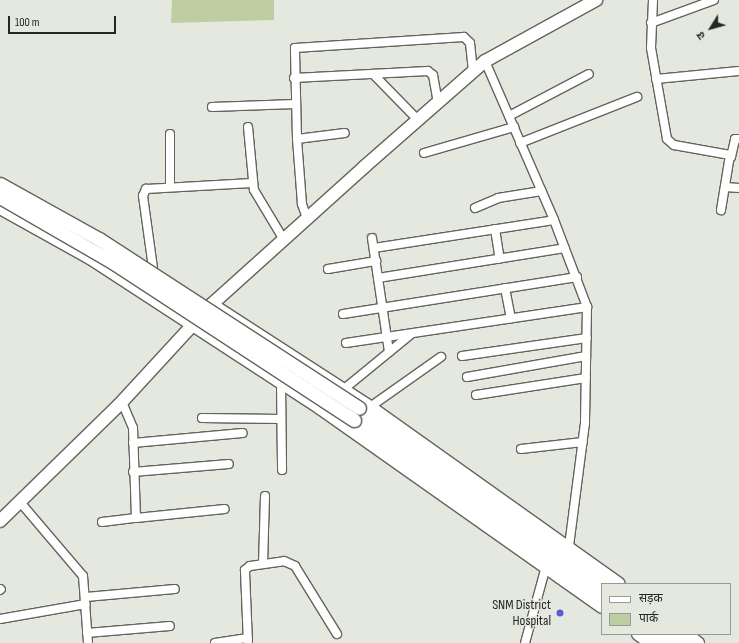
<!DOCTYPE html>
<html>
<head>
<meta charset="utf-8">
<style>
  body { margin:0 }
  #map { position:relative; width:739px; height:643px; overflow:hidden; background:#e5e8de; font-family:"Sofia Sans Condensed","Noto Sans Devanagari",sans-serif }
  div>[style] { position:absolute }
  .green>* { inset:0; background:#bfcda2 }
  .roads { filter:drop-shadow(1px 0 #62655c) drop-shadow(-1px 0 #62655c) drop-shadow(0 1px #62655c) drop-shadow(0 -1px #62655c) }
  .street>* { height:8px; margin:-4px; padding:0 4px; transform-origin:4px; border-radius:4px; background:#fff }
  .secondary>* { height:12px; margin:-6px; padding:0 6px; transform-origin:6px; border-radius:6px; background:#fff }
  .primary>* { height:13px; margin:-6.5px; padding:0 6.5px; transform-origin:6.5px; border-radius:6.5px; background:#fff }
  .bridges { filter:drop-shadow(1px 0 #62655c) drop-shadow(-1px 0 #62655c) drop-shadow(0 1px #62655c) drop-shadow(0 -1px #62655c) }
  .primary-bridge>* { height:13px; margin:-6.5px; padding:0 6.5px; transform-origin:6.5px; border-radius:6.5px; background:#fff }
  .dots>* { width:11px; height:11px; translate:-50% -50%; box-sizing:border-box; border:2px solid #e5e8de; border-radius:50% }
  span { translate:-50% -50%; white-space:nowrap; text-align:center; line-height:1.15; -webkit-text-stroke:3px #e5e8de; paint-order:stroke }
  .poi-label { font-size:14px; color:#252723 }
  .right { translate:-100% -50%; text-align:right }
  .legend { position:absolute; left:601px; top:583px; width:130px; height:52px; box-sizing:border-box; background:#e5e8de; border:1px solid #989b93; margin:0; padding:5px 7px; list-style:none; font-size:12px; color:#252723 }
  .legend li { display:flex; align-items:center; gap:8px; height:20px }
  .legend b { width:20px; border:1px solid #989b93 }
  .north { position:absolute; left:691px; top:8px; width:40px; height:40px; -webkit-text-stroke:3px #e5e8de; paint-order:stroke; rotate:233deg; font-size:11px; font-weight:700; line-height:16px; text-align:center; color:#252723 }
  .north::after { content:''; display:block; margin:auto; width:14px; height:18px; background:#252723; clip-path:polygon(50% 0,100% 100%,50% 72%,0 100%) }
  .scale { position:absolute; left:8px; top:16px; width:108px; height:18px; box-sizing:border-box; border:2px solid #252723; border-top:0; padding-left:5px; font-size:12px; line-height:14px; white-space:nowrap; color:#252723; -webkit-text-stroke:3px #e5e8de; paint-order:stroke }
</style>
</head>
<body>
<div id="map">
  <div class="green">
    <i style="clip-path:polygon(172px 0,274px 0,274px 20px,171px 23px)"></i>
  </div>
  <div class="roads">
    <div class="street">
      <i style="left:653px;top:0;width:48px;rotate:92.4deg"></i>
      <i style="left:651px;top:48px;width:92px;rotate:80deg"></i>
      <i style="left:667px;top:139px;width:9px;rotate:41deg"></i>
      <i style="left:674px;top:145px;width:57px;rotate:10.1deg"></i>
      <i style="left:730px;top:155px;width:56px;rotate:99.3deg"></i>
      <i style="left:651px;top:23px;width:67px;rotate:-20.1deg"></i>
      <i style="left:485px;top:61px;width:173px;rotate:66.5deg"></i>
      <i style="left:554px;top:220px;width:93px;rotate:69.2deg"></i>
      <i style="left:587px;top:307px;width:116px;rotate:91deg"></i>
      <i style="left:585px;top:423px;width:125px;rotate:97.4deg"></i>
      <i style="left:373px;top:74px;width:64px;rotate:45.6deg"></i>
      <i style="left:294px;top:78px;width:134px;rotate:-3deg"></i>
      <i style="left:428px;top:71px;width:6px;rotate:39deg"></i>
      <i style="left:433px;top:75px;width:28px;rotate:80deg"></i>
      <i style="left:656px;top:79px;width:83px;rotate:-5.5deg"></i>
      <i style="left:212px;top:107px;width:83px;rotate:-2.1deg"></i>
      <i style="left:509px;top:116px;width:90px;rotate:-27.7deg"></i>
      <i style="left:248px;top:127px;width:63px;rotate:84.6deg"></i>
      <i style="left:254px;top:190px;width:58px;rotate:59deg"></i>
      <i style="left:170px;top:134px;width:53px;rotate:90deg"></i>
      <i style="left:297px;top:139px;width:48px;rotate:-7.1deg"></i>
      <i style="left:520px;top:143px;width:126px;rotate:-21.5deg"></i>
      <i style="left:424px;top:153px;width:94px;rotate:-16.1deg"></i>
      <i style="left:731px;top:157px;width:18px;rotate:-77deg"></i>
      <i style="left:735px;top:139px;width:4px"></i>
      <i style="left:725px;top:187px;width:14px;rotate:4deg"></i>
      <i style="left:475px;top:208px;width:25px;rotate:-23deg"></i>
      <i style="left:498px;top:198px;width:44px;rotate:-9.2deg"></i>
      <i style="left:307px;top:218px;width:15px;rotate:-110deg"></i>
      <i style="left:302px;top:204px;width:65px;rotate:-94.4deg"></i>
      <i style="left:297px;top:139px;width:91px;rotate:-91.3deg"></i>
      <i style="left:295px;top:48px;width:169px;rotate:-3.7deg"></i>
      <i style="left:464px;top:37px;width:8px;rotate:45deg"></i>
      <i style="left:470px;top:43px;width:30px;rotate:84deg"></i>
      <i style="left:495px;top:229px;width:30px;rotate:81deg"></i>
      <i style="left:372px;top:238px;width:115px;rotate:81.5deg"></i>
      <i style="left:374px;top:248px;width:182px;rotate:-8.8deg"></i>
      <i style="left:153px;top:268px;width:73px;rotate:-97.9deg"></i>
      <i style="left:143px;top:196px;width:8px;rotate:-67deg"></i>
      <i style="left:146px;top:189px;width:106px;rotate:-3.2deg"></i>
      <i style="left:328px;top:269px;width:49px;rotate:-9.5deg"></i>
      <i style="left:378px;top:278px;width:189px;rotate:-9.1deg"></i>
      <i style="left:505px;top:288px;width:31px;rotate:79deg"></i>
      <i style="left:343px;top:314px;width:237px;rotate:-9deg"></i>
      <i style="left:346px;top:343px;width:244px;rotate:-8.5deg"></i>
      <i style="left:462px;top:356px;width:126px;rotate:-8.2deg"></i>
      <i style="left:467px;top:377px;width:121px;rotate:-10deg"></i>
      <i style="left:281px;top:383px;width:87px;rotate:89.3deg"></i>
      <i style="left:344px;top:389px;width:85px;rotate:-39.3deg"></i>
      <i style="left:476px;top:395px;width:111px;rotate:-8.8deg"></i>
      <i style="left:122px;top:402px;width:28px;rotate:67deg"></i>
      <i style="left:133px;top:428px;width:90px;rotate:88.1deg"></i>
      <i style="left:136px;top:518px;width:89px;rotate:-5.8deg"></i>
      <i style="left:370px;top:407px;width:87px;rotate:-35.2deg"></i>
      <i style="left:202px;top:418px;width:79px;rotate:0.7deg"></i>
      <i style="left:133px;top:443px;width:110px;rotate:-5.2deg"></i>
      <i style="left:521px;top:449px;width:62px;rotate:-6.4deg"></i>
      <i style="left:133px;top:472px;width:96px;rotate:-4.8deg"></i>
      <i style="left:20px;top:502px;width:97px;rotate:49.6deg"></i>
      <i style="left:83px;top:576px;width:67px;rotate:85.7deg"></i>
      <i style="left:102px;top:522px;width:34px;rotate:-7deg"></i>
      <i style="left:263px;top:564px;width:68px;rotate:-88.3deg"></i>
      <i style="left:0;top:590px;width:1px;rotate:-45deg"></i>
      <i style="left:86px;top:597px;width:89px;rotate:-5.1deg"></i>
      <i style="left:0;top:619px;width:87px;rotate:-9.9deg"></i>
      <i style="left:87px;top:633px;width:83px;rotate:-4.8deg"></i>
      <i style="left:215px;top:643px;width:33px;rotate:-9deg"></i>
      <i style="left:248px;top:643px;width:73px;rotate:-92.4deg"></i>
      <i style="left:245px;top:570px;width:6px;rotate:-39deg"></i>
      <i style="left:250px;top:566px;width:34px;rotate:-8deg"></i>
      <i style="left:284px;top:561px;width:12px;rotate:24deg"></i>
      <i style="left:295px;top:566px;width:80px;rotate:58.3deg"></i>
      <i style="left:525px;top:643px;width:80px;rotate:-74.7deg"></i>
    </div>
    <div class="secondary">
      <i style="left:0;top:208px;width:103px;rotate:29.1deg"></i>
      <i style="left:90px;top:258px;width:275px;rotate:33.1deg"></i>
      <i style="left:320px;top:408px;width:345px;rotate:35.2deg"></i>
      <i style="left:214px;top:306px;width:186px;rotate:32.9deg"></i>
      <i style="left:370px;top:407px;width:305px;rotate:35.4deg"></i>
      <i style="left:0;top:521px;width:166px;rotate:-44.3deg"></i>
      <i style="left:119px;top:405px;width:136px;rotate:-47.4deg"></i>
      <i style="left:211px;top:305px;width:206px;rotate:-42deg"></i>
      <i style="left:364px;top:167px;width:161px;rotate:-41.2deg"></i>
      <i style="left:485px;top:61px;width:127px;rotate:-28.8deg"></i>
      <i style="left:638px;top:634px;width:15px;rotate:37deg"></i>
      <i style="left:686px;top:634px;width:15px;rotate:37deg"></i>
    </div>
    <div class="primary">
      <i style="left:359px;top:408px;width:300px;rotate:35.9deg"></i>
      <i style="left:354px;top:420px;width:305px;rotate:35.5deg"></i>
      <i style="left:653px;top:634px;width:15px;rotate:37deg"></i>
      <i style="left:670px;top:634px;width:16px;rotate:35deg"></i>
    </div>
  </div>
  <div class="bridges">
    <div class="primary-bridge">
      <i style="left:0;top:184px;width:113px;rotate:29.1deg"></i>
      <i style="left:99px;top:239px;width:310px;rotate:33deg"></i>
      <i style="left:0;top:197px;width:132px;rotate:30.1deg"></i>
      <i style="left:114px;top:263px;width:287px;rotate:33.2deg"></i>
    </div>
  </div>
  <div class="dots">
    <i style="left:560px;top:613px;background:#535ed4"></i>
  </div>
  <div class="poi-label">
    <span class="right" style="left:551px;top:613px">SNM District<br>Hospital</span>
  </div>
  <ul class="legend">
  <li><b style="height:5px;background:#fff"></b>सड़क</li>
  <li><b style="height:11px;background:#bfcda2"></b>पार्क</li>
  </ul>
  <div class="north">उ</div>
  <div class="scale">100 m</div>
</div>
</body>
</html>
